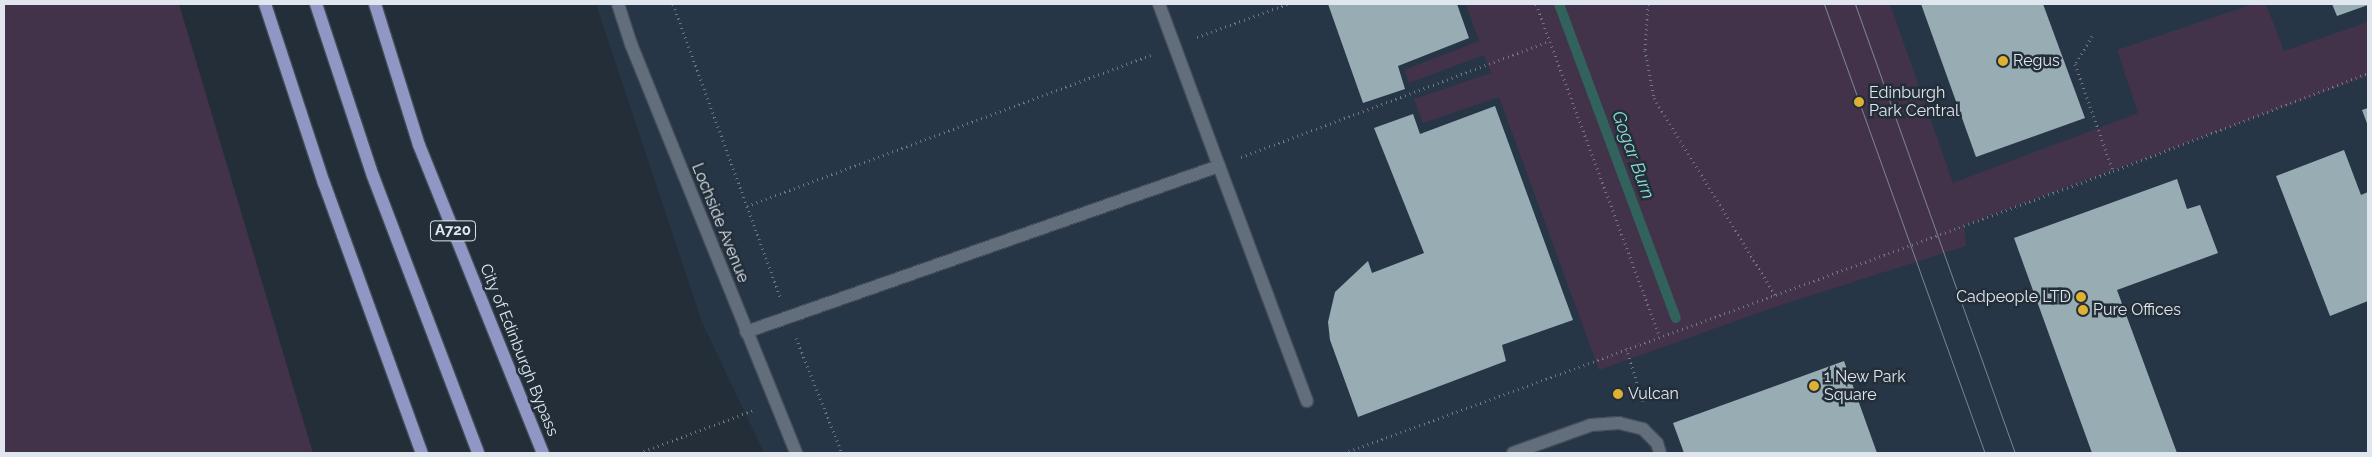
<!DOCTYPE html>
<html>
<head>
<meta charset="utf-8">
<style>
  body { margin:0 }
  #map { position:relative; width:2372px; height:457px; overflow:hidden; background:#232e39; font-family:Raleway,sans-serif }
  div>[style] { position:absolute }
  .built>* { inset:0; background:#273647 }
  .green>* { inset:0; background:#42324a }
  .stream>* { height:10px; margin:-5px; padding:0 5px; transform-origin:5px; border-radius:5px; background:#31625c }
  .building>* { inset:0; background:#97acb3 }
  .path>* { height:3px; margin-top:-1.5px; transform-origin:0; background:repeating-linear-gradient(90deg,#6f7882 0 1px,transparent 0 5px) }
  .roads { filter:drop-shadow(1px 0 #434c56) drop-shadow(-1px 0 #434c56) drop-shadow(0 1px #434c56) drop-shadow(0 -1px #434c56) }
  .minor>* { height:12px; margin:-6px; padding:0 6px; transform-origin:6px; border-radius:6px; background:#626e7c }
  .major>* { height:12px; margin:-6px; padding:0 6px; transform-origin:6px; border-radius:6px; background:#9097c5 }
  .tram>* { height:1px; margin:-0.5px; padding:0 0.5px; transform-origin:0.5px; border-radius:0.5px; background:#79838c }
  .dots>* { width:14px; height:14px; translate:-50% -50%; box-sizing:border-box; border:2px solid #232e39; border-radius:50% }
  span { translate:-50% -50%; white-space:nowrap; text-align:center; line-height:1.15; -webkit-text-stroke:5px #232e39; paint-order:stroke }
  .shield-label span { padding:1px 4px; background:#232e39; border:1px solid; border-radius:4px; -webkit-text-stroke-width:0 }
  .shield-label { font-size:15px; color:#dfe6ee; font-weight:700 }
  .poi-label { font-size:16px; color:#dfe6ee }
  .left { translate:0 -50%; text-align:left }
  .right { translate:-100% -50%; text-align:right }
  .street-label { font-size:16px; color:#dfe6ee }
  .water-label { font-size:18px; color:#8adfd4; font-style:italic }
  .frame { position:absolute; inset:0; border:5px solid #dfe6ee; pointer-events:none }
</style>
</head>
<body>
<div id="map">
  <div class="built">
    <i style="clip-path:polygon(596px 4px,2368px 4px,2368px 453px,764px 453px,702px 322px)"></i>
  </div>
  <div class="green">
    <i style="clip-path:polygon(4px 4px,179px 4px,313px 453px,4px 453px)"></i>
    <i style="clip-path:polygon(1466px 4px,1890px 4px,1953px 183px,2138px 113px,2117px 50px,2253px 4px,2266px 4px,2284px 51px,2368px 22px,2368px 76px,1964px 225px,1966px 246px,1772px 308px,1599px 370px,1499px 97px,1423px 123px,1414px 99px,1491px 73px,1484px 55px,1409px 83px,1404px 70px,1479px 41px)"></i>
  </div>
  <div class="stream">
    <i style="left:1559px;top:4px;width:335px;rotate:69.6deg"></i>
  </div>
  <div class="building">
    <i style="clip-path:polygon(1328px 4px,1457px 4px,1469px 38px,1398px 66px,1405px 89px,1363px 103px)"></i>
    <i style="clip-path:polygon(1921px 4px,2043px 4px,2085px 118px,1976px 157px)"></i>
    <i style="clip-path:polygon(2332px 4px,2368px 4px,2368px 5px,2337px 16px)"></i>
    <i style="clip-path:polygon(1495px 106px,1573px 320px,1502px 345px,1506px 361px,1358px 417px,1330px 340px,1328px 322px,1335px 292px,1368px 261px,1372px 273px,1424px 253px,1374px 128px,1413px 114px,1420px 134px)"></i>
    <i style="clip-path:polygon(2368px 108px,2368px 126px,2362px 110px)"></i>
    <i style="clip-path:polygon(2344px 150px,2361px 195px,2368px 192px,2368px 301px,2330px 316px,2276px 176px)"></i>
    <i style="clip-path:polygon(2177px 179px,2187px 209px,2200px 205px,2218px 253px,2117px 290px,2177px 453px,2092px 453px,2014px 238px)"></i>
    <i style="clip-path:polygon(1844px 361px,1877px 453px,1684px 453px,1673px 423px)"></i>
  </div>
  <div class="path">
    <i style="left:673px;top:4px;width:312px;rotate:69.9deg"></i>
    <i style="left:1536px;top:4px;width:355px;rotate:69.6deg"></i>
    <i style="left:1648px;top:4px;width:46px;rotate:93.7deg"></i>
    <i style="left:1645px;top:50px;width:49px;rotate:79.4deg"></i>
    <i style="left:1654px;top:98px;width:231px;rotate:58.4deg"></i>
    <i style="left:2092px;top:36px;width:33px;rotate:121deg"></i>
    <i style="left:2075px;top:64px;width:114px;rotate:70.4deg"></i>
    <i style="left:1197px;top:37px;width:96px;rotate:-20.1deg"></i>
    <i style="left:1241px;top:157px;width:330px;rotate:-20.6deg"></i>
    <i style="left:747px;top:206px;width:434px;rotate:-20.5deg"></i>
    <i style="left:796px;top:338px;width:124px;rotate:68.2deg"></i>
    <i style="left:1626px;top:348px;width:59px;rotate:72.2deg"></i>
    <i style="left:639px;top:453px;width:123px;rotate:-20.5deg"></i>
    <i style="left:1344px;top:453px;width:819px;rotate:-20.14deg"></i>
    <i style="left:2113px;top:171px;width:273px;rotate:-21deg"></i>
  </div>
  <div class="roads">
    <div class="minor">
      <i style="left:618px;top:4px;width:42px;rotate:72deg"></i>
      <i style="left:631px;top:44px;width:441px;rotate:68deg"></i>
      <i style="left:1159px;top:4px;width:173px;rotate:69.7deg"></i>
      <i style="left:746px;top:332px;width:501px;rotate:-19.34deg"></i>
      <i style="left:1219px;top:166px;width:251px;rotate:69.5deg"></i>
      <i style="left:1513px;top:453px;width:83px;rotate:-19.7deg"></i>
      <i style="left:1591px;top:425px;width:28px;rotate:-4deg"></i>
      <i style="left:1619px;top:423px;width:25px;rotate:14deg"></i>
      <i style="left:1643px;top:429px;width:20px;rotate:45deg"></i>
      <i style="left:1657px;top:443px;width:10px;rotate:73deg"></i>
    </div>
    <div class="major">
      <i style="left:265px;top:4px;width:188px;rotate:71.8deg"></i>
      <i style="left:324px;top:183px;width:287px;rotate:70.1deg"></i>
      <i style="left:316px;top:4px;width:181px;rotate:71.7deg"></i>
      <i style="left:373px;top:176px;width:296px;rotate:69.2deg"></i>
      <i style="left:375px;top:4px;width:148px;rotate:72.7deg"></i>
      <i style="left:419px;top:145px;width:332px;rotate:68.1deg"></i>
    </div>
  </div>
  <div class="tram">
    <i style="left:1824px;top:4px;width:477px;rotate:70.3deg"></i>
    <i style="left:1855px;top:4px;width:477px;rotate:70.4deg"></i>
  </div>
  <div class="dots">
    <i style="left:2003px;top:61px;background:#deb133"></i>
    <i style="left:1859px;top:102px;background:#deb133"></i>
    <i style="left:2081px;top:297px;background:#deb133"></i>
    <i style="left:2083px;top:310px;background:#deb133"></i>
    <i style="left:1814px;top:386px;background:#deb133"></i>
    <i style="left:1618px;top:394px;background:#deb133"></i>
  </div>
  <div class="shield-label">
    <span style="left:453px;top:231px">A720</span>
  </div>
  <div class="poi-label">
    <span class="left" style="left:2013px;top:61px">Regus</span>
    <span class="left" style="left:1869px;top:102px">Edinburgh<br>Park Central</span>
    <span class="right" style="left:2071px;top:297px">Cadpeople LTD</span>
    <span class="left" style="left:2093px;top:310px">Pure Offices</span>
    <span class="left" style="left:1824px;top:386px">1 New Park<br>Square</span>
    <span class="left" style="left:1628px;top:394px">Vulcan</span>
  </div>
  <div class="street-label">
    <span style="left:720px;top:223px;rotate:68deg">Lochside Avenue</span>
    <span style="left:519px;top:350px;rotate:68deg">City of Edinburgh Bypass</span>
  </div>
  <div class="water-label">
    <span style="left:1633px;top:155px;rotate:70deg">Gogar Burn</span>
  </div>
  <div class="frame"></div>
</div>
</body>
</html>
